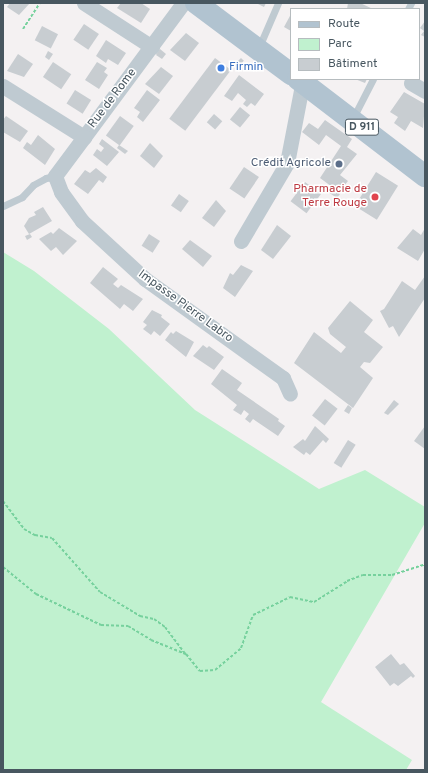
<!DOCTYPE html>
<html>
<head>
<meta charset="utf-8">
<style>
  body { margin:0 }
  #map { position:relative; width:428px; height:773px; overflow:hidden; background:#f4f1f2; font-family:Overpass,sans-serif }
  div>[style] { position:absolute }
  .green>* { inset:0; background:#c0f1cf }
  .building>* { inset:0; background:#c8cdd1; transform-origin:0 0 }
  .path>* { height:2px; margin-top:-1px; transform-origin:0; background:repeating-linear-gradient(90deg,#76d19d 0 3px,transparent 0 5px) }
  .lane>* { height:7px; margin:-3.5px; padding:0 3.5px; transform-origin:3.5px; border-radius:3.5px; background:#bfcad1 }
  .street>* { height:15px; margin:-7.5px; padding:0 7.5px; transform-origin:7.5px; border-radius:7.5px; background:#bfcad1 }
  .primary>* { height:22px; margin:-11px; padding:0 11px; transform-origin:11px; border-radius:11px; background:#b1c3d0 }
  .dots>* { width:11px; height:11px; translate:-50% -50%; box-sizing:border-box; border:2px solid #fff; border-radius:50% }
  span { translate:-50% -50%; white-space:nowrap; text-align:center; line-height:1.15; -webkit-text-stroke:3px #fff; paint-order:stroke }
  .shield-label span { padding:1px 3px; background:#fff; border:1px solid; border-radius:3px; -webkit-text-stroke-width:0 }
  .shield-label { font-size:11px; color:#485760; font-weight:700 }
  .shop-label { font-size:12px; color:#366cbe }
  .left { translate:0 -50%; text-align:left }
  .street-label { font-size:12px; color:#485760 }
  .service-label { font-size:12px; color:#4e5e75 }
  .right { translate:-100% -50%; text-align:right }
  .health-label { font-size:12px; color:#be3a42 }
  .frame { position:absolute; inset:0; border:4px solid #485760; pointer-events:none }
  .legend { position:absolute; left:290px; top:8px; width:130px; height:72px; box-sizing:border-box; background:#fff; border:1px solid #b6bcbf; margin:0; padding:5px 7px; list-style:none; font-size:12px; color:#485760 }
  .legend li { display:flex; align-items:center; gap:8px; height:20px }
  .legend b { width:20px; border:1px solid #b6bcbf }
</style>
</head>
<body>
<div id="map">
  <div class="green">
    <i style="clip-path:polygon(3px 252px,34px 271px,109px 329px,195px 410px,319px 489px,365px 470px,425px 507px,425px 523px,321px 702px,412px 760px,406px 770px,3px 770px)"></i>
  </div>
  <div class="building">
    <i style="clip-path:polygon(10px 3px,30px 3px,19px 15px,7px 7px)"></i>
    <i style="clip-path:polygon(121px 3px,141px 3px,150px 9px,141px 23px,117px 8px)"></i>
    <i style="clip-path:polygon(256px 3px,266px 3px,264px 7px)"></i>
    <i style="clip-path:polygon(348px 3px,360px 3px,373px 9px,347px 9px)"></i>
    <i style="clip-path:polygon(291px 14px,291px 31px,284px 27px)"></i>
    <i style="clip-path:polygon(425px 21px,425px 37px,421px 35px,424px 31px,420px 28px)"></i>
    <i style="left:84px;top:24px;width:18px;height:19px;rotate:34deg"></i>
    <i style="left:42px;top:26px;width:18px;height:16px;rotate:27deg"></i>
    <i style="clip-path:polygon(186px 33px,199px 43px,185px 61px,170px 50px)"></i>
    <i style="clip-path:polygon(106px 40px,126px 53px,118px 65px,108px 59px,106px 63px,96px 56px)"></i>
    <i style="clip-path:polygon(160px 49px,166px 54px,162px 59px,156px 55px)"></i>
    <i style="clip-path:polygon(48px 51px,53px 54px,49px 60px,45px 57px)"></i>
    <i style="clip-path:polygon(18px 54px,33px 64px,24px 77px,7px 71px)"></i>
    <i style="left:215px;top:58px;width:20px;height:76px;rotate:37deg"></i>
    <i style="left:241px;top:58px;width:4px;height:10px;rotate:45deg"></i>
    <i style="left:53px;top:62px;width:22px;height:18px;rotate:34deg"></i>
    <i style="clip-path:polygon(97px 62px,107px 68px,104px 72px,108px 75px,99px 89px,85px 80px)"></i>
    <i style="clip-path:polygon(161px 67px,173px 76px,159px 94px,145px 84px)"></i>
    <i style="clip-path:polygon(239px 75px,264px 94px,255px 106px,251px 103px,247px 107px,243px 104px,246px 100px,238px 93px,232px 101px,224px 96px)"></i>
    <i style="clip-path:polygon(355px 79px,367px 79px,365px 83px)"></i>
    <i style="left:75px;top:90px;width:19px;height:16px;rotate:32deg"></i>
    <i style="clip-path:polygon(147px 90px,160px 100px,143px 122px,137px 117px,140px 112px,134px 108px)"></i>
    <i style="clip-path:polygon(404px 92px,425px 104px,423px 128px,411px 121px,405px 131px,394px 123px,398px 117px,390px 112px)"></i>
    <i style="left:240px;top:107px;width:13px;height:16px;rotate:39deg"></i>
    <i style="left:214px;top:114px;width:11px;height:11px;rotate:41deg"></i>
    <i style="clip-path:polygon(6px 116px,28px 131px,20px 142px,3px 132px,3px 120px)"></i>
    <i style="left:120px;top:116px;width:17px;height:24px;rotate:36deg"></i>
    <i style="clip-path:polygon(325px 120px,352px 139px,347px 147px,357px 154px,340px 175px,348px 181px,339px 192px,320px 178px,341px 146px,326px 135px,319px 145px,302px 132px,309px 123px,318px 129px)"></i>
    <i style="clip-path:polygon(38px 135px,55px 149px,45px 165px,23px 148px,27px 142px,31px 145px)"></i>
    <i style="clip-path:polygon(102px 139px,119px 152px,107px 166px,93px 155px,97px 149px,101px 152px,104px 148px,99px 144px)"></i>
    <i style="clip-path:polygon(150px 143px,163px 156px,154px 168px,140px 156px)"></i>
    <i style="clip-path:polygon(119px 145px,128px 151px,125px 154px,117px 148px)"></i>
    <i style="left:244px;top:167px;width:18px;height:26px;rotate:34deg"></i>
    <i style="clip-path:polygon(96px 168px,107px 177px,103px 183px,99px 180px,88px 194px,74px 184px,85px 170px,90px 173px)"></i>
    <i style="left:376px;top:172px;width:26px;height:40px;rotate:32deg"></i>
    <i style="left:305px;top:182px;width:20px;height:24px;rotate:37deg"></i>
    <i style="clip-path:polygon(331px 187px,340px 194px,337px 198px,328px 192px)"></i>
    <i style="left:179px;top:194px;width:12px;height:14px;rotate:35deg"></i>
    <i style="clip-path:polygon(216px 200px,226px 211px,214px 227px,202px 218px)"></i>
    <i style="clip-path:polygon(43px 207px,52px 221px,29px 234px,24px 226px,29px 218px,36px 215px,34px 212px)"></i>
    <i style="clip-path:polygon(277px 225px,291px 236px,273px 259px,261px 250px)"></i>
    <i style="clip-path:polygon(59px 228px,77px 241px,63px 255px,56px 247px,51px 251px,39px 239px,51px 232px,53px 234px)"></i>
    <i style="clip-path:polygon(425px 228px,425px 249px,418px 261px,397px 248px,413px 229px,421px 235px)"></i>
    <i style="clip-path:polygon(30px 234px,32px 237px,27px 240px,25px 236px)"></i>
    <i style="left:149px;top:234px;width:13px;height:14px;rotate:32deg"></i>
    <i style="clip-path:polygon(190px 240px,212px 256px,203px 267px,182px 249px)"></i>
    <i style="clip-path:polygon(241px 265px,253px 271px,235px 297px,223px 288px,230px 273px,233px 275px)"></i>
    <i style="clip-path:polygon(103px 267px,118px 279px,113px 284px,118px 288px,121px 285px,143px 299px,133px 311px,124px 304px,120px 309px,90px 283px)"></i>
    <i style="clip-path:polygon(425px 276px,425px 298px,399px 337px,393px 326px,389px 328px,380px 311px,384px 309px,402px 281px,415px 290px)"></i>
    <i style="clip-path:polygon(350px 301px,373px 320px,364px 332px,383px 347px,370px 363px,364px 362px,360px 367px,373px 378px,353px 408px,294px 363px,314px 332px,341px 353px,346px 347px,330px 334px,328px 328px)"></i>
    <i style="clip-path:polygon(152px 310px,162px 315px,161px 317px,170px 324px,160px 336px,154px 331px,151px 335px,143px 329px,147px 325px,143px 322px)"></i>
    <i style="clip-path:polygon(176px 331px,194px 342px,186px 357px,165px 340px,171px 332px,173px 334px)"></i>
    <i style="clip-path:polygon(203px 345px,207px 348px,209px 346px,224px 357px,214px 370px,193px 356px)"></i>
    <i style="clip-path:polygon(222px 369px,242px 383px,237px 390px,279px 419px,278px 421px,285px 426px,278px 436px,253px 419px,250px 423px,245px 419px,249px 414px,244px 410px,241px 415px,233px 410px,237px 405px,211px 384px)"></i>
    <i style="left:325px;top:399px;width:16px;height:21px;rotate:38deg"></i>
    <i style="clip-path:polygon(394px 400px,399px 404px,388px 415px,384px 413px)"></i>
    <i style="clip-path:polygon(348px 405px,352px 408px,349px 414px,344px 411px)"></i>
    <i style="clip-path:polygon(315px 426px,329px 439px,326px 443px,323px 440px,310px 455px,306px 452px,304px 455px,293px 447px,303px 439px,305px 441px)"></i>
    <i style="clip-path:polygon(425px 426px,425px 449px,414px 441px)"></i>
    <i style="left:348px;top:440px;width:9px;height:27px;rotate:32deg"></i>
    <i style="clip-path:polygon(391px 654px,400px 665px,404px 663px,415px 676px,413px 678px,411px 676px,398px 686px,394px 683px,390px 686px,375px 667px)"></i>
  </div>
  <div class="path">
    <i style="left:23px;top:29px;width:31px;rotate:-57deg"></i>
    <i style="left:3px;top:501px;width:35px;rotate:53deg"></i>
    <i style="left:24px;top:529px;width:13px;rotate:29deg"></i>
    <i style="left:35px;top:535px;width:17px;rotate:10deg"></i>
    <i style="left:52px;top:538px;width:72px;rotate:48.4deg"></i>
    <i style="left:100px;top:592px;width:47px;rotate:31deg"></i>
    <i style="left:140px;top:616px;width:14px;rotate:12deg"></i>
    <i style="left:154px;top:619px;width:14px;rotate:36deg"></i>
    <i style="left:165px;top:627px;width:34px;rotate:53deg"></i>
    <i style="left:3px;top:567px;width:43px;rotate:39.3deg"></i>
    <i style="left:36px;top:594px;width:72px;rotate:25.5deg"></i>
    <i style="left:101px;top:625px;width:27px;rotate:2deg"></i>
    <i style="left:128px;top:626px;width:27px;rotate:31deg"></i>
    <i style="left:151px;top:640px;width:38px;rotate:22deg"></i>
    <i style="left:186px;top:654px;width:22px;rotate:51deg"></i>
    <i style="left:200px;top:671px;width:15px;rotate:-4deg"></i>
    <i style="left:215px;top:670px;width:34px;rotate:-40deg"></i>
    <i style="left:241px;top:648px;width:35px;rotate:-70deg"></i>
    <i style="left:253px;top:615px;width:41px;rotate:-25.9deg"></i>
    <i style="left:290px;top:597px;width:25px;rotate:12deg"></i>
    <i style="left:314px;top:602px;width:39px;rotate:-32deg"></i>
    <i style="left:347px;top:581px;width:17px;rotate:-21deg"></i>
    <i style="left:363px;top:575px;width:29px"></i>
    <i style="left:392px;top:575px;width:35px;rotate:-18deg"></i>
  </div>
  <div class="lane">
    <i style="left:408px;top:9px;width:7px;rotate:-63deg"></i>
    <i style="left:259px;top:47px;width:48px;rotate:-66.6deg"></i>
    <i style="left:353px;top:118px;width:44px;rotate:-62.9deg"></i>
    <i style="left:3px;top:206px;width:21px;rotate:-25deg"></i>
    <i style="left:22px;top:197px;width:16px;rotate:-47deg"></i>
    <i style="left:33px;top:185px;width:15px;rotate:-28deg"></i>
    <i style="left:46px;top:178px;width:9px;rotate:-13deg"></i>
  </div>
  <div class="street">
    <i style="left:84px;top:3px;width:81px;rotate:32.9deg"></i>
    <i style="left:411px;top:83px;width:16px;rotate:30deg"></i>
    <i style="left:3px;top:86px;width:96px;rotate:32.2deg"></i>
    <i style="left:84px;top:137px;width:167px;rotate:-53.5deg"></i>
    <i style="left:84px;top:137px;width:49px;rotate:126.6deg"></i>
    <i style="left:55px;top:176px;width:17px;rotate:69deg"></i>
    <i style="left:61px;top:192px;width:36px;rotate:54deg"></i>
    <i style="left:82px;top:221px;width:86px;rotate:42.6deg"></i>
    <i style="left:145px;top:279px;width:170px;rotate:35.7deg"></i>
    <i style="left:283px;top:378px;width:17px;rotate:66deg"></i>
    <i style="left:241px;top:241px;width:91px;rotate:-59.5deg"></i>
    <i style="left:287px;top:163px;width:74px;rotate:-79.1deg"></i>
    <i style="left:301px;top:90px;width:7px;rotate:-56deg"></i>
  </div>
  <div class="primary">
    <i style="left:196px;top:3px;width:119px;rotate:36.8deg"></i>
    <i style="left:298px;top:79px;width:160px;rotate:37.4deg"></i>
  </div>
  <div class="dots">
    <i style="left:221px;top:68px;background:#3f7fe0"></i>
    <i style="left:339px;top:164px;background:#5c6f8a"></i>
    <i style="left:375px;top:197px;background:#e0444e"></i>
  </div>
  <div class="shield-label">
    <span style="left:362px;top:127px">D 911</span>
  </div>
  <div class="shop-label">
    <span class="left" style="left:229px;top:68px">Firmin</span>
  </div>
  <div class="street-label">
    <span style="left:113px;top:99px;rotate:-53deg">Rue de Rome</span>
    <span style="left:185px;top:307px;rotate:36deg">Impasse Pierre Labro</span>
  </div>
  <div class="service-label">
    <span class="right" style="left:331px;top:164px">Crédit Agricole</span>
  </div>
  <div class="health-label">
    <span class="right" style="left:367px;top:197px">Pharmacie de<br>Terre Rouge</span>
  </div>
  <div class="frame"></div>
  <ul class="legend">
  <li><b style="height:5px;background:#b1c3d0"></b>Route</li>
  <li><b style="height:11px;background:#c0f1cf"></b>Parc</li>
  <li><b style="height:11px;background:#c8cdd1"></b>Bâtiment</li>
  </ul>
</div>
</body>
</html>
